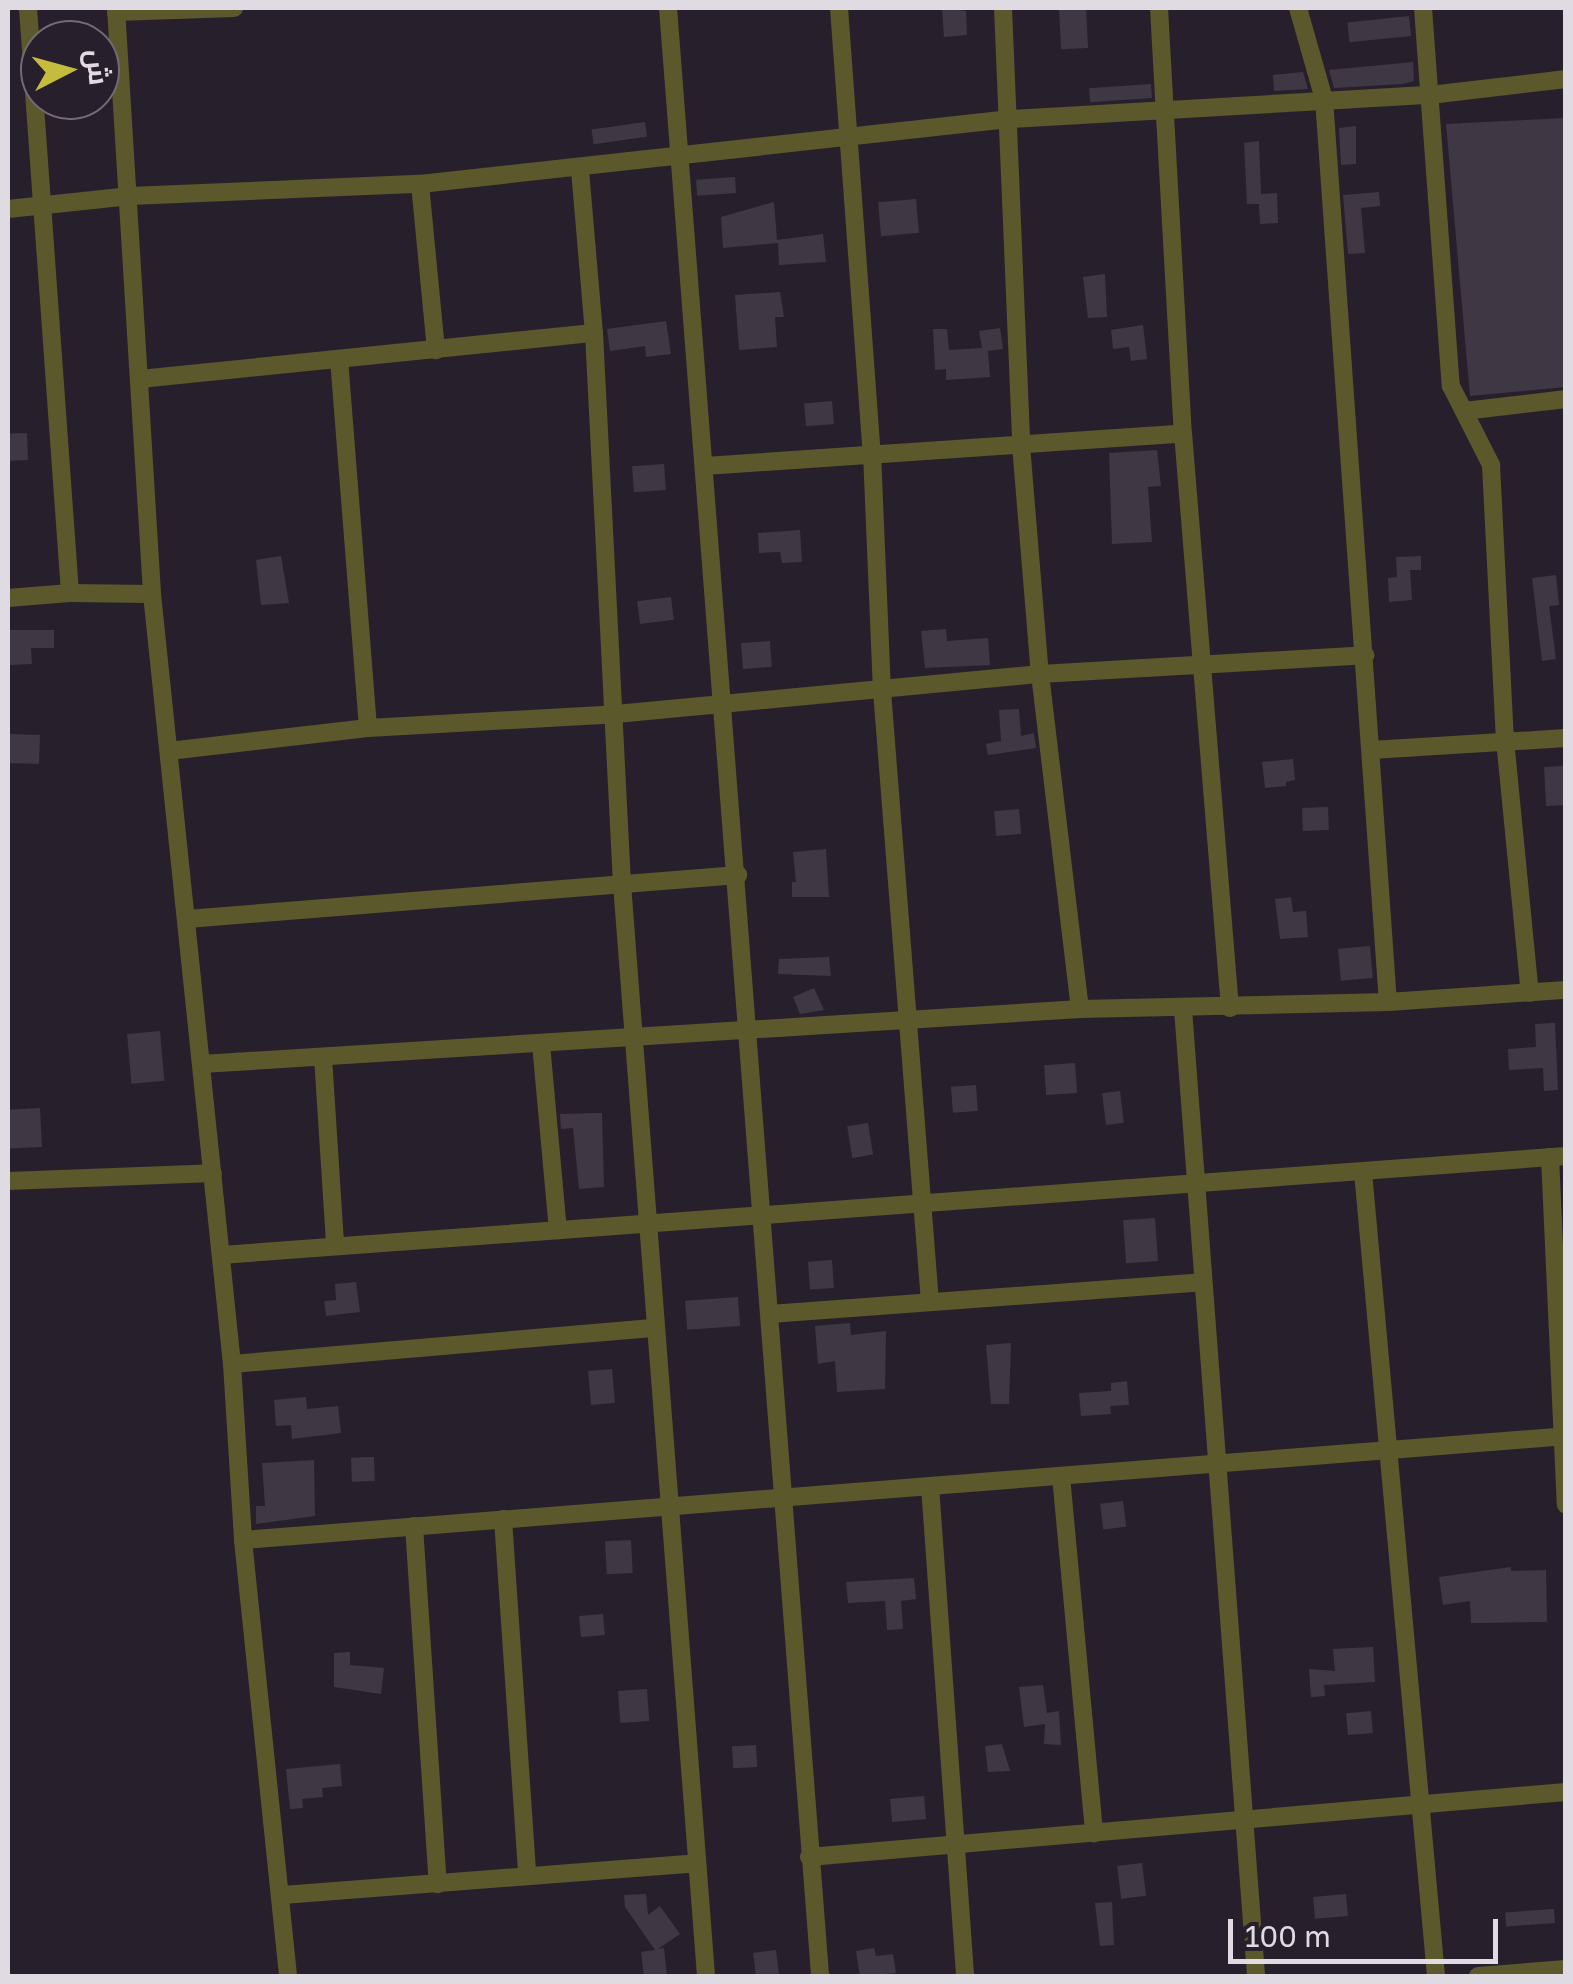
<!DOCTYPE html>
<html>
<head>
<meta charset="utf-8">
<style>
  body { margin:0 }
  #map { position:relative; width:1573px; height:1984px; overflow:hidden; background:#281f2c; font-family:"Golos Text",Cairo,sans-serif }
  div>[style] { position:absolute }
  .building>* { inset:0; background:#403745; transform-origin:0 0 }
  .minor>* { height:18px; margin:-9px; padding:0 9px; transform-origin:9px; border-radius:9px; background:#5b582b }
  span { translate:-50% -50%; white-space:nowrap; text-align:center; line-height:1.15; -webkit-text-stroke:10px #281f2c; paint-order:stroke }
  .frame { position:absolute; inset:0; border:10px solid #e0dae3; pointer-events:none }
  .north { position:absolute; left:20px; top:20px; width:100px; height:100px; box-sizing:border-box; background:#281f2c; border:2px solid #726a75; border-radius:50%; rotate:84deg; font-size:28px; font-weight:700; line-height:40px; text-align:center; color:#e0dae3 }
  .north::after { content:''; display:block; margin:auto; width:35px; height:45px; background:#c5bc3d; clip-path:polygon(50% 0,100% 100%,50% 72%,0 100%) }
  .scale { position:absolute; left:1228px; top:1919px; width:270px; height:45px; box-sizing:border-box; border:5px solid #e0dae3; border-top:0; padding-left:12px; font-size:30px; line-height:35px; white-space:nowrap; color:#e0dae3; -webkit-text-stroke:8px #281f2c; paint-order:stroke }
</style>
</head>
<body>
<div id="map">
  <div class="building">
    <i style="clip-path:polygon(942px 8px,966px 11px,967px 35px,944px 37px)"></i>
    <i style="left:1086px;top:8px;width:40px;height:27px;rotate:87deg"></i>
    <i style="left:1409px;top:16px;width:20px;height:62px;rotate:84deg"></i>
    <i style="clip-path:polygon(1413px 62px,1414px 81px,1402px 84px,1334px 88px,1329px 70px)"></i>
    <i style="clip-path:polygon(1303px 72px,1308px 89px,1274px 91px,1273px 75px)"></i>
    <i style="left:1151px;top:84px;width:14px;height:62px;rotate:86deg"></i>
    <i style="clip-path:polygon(1566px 118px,1566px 387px,1470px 396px,1446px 124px)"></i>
    <i style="left:645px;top:122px;width:15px;height:54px;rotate:82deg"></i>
    <i style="clip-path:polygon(1356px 126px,1356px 164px,1341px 165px,1339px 128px)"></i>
    <i style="clip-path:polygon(1259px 141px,1261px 194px,1277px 193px,1278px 223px,1260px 224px,1259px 204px,1247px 204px,1244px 143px)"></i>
    <i style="left:735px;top:177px;width:16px;height:39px;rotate:86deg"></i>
    <i style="clip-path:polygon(1379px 192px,1380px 206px,1361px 208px,1365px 253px,1348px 254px,1343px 195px)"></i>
    <i style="left:916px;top:199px;width:34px;height:38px;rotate:85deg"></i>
    <i style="clip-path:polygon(774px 202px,777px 240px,823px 234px,826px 262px,779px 265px,778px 243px,723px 248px,721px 217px)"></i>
    <i style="clip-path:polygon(1105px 274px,1107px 317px,1088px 318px,1083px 277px)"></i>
    <i style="clip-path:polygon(780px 292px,784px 317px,775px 317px,777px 347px,739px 350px,735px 295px)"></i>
    <i style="clip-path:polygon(666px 321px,671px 354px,646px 357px,645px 346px,610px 351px,607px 329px)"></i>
    <i style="clip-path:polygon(1143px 325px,1147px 359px,1131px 361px,1129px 347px,1113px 349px,1111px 330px)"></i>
    <i style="clip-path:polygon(1000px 328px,1003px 349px,988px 351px,990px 377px,946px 380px,946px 369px,935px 370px,933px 329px,947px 329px,949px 350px,982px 348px,979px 331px)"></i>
    <i style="left:832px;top:401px;width:23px;height:28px;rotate:85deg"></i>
    <i style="left:27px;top:433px;width:27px;height:19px;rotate:88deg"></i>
    <i style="clip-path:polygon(1157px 450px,1161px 486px,1148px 487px,1152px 542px,1112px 544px,1109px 453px)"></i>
    <i style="left:664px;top:464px;width:26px;height:32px;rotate:86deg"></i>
    <i style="clip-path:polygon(800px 530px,802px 562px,782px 563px,780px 552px,759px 553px,758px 533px)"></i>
    <i style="clip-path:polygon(281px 556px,289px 603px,261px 605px,256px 560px)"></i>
    <i style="clip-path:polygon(1421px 556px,1421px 570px,1410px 570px,1412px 600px,1389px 602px,1388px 578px,1397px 577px,1396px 557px)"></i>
    <i style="clip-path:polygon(1556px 575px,1559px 605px,1549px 606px,1556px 659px,1542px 661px,1532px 578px)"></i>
    <i style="left:671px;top:597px;width:23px;height:34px;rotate:83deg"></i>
    <i style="clip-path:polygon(946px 629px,947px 641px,988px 638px,990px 665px,925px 668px,921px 631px)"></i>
    <i style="clip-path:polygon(8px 630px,54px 630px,54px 648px,31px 648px,32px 664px,9px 665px)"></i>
    <i style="left:770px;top:641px;width:26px;height:29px;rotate:86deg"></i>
    <i style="clip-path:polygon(1019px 709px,1021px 736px,1034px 733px,1036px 748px,988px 755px,986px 744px,1001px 741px,999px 710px)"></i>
    <i style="left:8px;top:734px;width:32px;height:29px;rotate:2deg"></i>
    <i style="clip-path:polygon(1293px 759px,1295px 780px,1286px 782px,1286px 786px,1265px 788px,1262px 762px)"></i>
    <i style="left:1564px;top:766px;width:39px;height:20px;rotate:87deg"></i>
    <i style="left:1328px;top:807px;width:23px;height:26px;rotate:88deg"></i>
    <i style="left:1019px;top:809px;width:25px;height:25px;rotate:85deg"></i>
    <i style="clip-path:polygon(826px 849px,829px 897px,792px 897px,792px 882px,796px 882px,793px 852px)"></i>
    <i style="clip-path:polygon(1291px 897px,1293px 912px,1306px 911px,1308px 937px,1280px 939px,1275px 899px)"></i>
    <i style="left:1370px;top:946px;width:32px;height:32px;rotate:85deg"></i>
    <i style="clip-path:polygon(829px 957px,831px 976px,778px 974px,779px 959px)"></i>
    <i style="clip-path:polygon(814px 988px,824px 1010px,800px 1014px,793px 997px)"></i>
    <i style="clip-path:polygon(1555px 1023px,1558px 1090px,1544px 1091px,1543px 1068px,1509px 1070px,1508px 1049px,1536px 1047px,1535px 1024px)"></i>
    <i style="left:160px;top:1031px;width:50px;height:33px;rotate:85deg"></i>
    <i style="left:1075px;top:1063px;width:30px;height:31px;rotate:86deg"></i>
    <i style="left:976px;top:1085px;width:26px;height:25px;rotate:86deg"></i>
    <i style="left:1120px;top:1091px;width:32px;height:18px;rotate:83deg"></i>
    <i style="left:40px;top:1108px;width:39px;height:32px;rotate:87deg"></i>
    <i style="clip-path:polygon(602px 1113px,604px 1187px,579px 1189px,573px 1128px,561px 1129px,560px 1114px)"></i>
    <i style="left:868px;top:1123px;width:32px;height:21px;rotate:81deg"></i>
    <i style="left:1155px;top:1218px;width:43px;height:32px;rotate:86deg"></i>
    <i style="left:832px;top:1260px;width:28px;height:24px;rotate:86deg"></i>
    <i style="clip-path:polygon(356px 1282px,360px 1312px,326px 1316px,324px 1301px,336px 1300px,335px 1284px)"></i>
    <i style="left:738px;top:1297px;width:29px;height:53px;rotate:86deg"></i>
    <i style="clip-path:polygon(850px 1323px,851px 1335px,886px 1331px,885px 1389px,837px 1392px,835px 1361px,818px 1364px,815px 1326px)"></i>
    <i style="clip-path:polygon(1011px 1343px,1009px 1404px,991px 1404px,986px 1345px)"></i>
    <i style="left:612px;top:1369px;width:34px;height:24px;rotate:85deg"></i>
    <i style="clip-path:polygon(1127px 1381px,1129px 1405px,1110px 1406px,1111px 1414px,1081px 1416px,1079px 1393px,1111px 1391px,1111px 1383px)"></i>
    <i style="clip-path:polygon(306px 1397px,307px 1409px,338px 1406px,341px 1433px,292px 1439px,291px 1425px,276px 1426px,274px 1400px)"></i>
    <i style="left:374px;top:1457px;width:24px;height:23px;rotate:88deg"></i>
    <i style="clip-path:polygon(314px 1460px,315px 1516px,256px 1524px,256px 1506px,265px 1506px,262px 1463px)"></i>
    <i style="left:1123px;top:1501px;width:26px;height:23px;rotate:83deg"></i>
    <i style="left:631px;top:1540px;width:33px;height:26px;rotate:87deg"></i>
    <i style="clip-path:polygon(1511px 1567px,1511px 1571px,1546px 1570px,1547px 1622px,1471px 1623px,1470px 1601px,1443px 1605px,1439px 1577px)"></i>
    <i style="clip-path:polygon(914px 1578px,916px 1599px,901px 1601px,903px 1629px,887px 1630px,885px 1601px,848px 1603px,846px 1582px)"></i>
    <i style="left:603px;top:1614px;width:21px;height:24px;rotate:85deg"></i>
    <i style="clip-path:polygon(1373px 1647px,1375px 1682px,1324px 1685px,1325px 1696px,1311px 1697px,1309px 1669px,1335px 1671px,1333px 1649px)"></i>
    <i style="clip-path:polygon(350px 1652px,350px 1665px,384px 1668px,381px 1694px,334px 1687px,334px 1653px)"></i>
    <i style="clip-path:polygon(1043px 1685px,1047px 1713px,1059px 1711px,1061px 1745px,1044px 1744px,1045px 1724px,1024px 1727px,1019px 1687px)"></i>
    <i style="left:647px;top:1689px;width:32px;height:29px;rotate:86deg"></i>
    <i style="left:1371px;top:1711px;width:22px;height:25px;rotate:85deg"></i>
    <i style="clip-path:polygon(1002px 1744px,1010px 1771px,988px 1772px,985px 1746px)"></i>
    <i style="left:756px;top:1745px;width:22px;height:24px;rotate:87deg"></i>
    <i style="clip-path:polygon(340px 1764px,342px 1786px,322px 1788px,323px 1797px,302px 1799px,303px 1808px,290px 1809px,286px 1769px)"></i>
    <i style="left:924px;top:1796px;width:23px;height:34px;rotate:85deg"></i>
    <i style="left:1142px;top:1863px;width:33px;height:25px;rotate:83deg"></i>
    <i style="clip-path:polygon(646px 1894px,648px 1915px,660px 1906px,680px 1934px,658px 1949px,664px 1948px,667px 1976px,644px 1976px,641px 1952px,655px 1950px,625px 1907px,624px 1895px)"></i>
    <i style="left:1346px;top:1894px;width:22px;height:33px;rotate:85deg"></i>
    <i style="clip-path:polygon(1112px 1902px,1114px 1945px,1100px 1946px,1095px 1903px)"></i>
    <i style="left:1554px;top:1909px;width:14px;height:49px;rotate:86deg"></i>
    <i style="clip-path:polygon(874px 1948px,876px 1956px,893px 1954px,896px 1973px,860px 1976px,856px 1951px)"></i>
    <i style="left:776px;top:1950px;width:26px;height:23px;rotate:83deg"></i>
  </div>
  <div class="minor">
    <i style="left:116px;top:8px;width:587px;rotate:86.48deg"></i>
    <i style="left:152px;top:594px;width:774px;rotate:84.07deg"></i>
    <i style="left:232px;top:1364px;width:176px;rotate:86.4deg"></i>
    <i style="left:243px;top:1540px;width:438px;rotate:84.1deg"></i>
    <i style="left:668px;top:8px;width:1974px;rotate:85.58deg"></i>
    <i style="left:839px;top:8px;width:446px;rotate:85.8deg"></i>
    <i style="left:872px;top:453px;width:238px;rotate:87.6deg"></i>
    <i style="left:882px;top:691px;width:613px;rotate:85.51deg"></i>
    <i style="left:1003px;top:8px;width:437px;rotate:87.6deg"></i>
    <i style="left:1021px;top:445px;width:230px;rotate:85.3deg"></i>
    <i style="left:1040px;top:674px;width:337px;rotate:83.2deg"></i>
    <i style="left:1159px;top:8px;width:426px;rotate:86.8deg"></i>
    <i style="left:1183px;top:433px;width:577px;rotate:85.33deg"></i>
    <i style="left:1298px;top:8px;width:95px;rotate:74.1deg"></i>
    <i style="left:1324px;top:99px;width:905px;rotate:85.95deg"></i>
    <i style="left:1423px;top:8px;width:379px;rotate:85.8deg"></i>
    <i style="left:1451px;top:386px;width:89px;rotate:63.1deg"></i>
    <i style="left:1491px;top:465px;width:275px;rotate:87.1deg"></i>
    <i style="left:1505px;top:740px;width:254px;rotate:84.4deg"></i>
    <i style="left:116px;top:12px;width:118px;rotate:-1.9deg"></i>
    <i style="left:580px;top:170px;width:164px;rotate:85.1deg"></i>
    <i style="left:594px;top:333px;width:552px;rotate:87.09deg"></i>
    <i style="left:622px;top:884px;width:1095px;rotate:85.6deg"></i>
    <i style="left:420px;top:184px;width:167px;rotate:84.5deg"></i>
    <i style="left:8px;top:209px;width:123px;rotate:-6.1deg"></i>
    <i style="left:130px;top:196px;width:290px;rotate:-2.4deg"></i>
    <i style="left:420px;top:184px;width:594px;rotate:-6.29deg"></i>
    <i style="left:1010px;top:119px;width:421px;rotate:-3.3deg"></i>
    <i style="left:1430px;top:95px;width:137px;rotate:-6.7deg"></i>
    <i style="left:339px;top:359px;width:370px;rotate:85.5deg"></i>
    <i style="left:140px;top:379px;width:456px;rotate:-5.8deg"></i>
    <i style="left:1464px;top:411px;width:103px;rotate:-6.7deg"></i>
    <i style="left:705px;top:466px;width:479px;rotate:-3.9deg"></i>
    <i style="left:70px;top:593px;width:82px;rotate:0.7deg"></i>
    <i style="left:8px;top:598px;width:62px;rotate:-4.6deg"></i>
    <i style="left:70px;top:593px;width:587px;rotate:-94.11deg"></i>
    <i style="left:1371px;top:750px;width:195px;rotate:-3.5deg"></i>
    <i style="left:169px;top:751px;width:200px;rotate:-6.6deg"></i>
    <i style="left:368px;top:728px;width:248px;rotate:-3.2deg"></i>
    <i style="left:616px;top:714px;width:426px;rotate:-5.4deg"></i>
    <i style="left:1040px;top:674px;width:326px;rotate:-3.3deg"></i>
    <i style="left:187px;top:919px;width:553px;rotate:-4.57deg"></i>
    <i style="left:1183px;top:1009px;width:970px;rotate:85.68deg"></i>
    <i style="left:541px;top:1044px;width:187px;rotate:84.8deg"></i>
    <i style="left:323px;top:1057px;width:188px;rotate:86.3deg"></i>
    <i style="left:202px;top:1064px;width:880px;rotate:-3.58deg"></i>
    <i style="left:1080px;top:1009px;width:308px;rotate:-1.3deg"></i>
    <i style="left:1388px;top:1002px;width:178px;rotate:-3.9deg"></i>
    <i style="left:1550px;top:1157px;width:348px;rotate:87.4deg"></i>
    <i style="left:1363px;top:1172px;width:807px;rotate:84.81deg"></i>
    <i style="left:8px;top:1181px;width:205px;rotate:-2.2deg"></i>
    <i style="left:221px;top:1255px;width:1349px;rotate:-4.21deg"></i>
    <i style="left:770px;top:1314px;width:433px;rotate:-4.2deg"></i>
    <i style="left:232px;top:1364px;width:425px;rotate:-4.9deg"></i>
    <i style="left:1061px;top:1476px;width:359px;rotate:84.7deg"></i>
    <i style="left:930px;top:1486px;width:491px;rotate:85.9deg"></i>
    <i style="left:503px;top:1519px;width:357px;rotate:86.1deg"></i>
    <i style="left:414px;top:1526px;width:359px;rotate:86.2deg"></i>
    <i style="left:243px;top:1540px;width:1327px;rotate:-4.49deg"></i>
    <i style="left:809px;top:1857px;width:760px;rotate:-4.91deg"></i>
    <i style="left:283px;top:1895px;width:415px;rotate:-4.4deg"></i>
    <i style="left:1478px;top:1976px;width:88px;rotate:-4.5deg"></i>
  </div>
  <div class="frame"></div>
  <div class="north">ش</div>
  <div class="scale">100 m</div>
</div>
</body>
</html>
